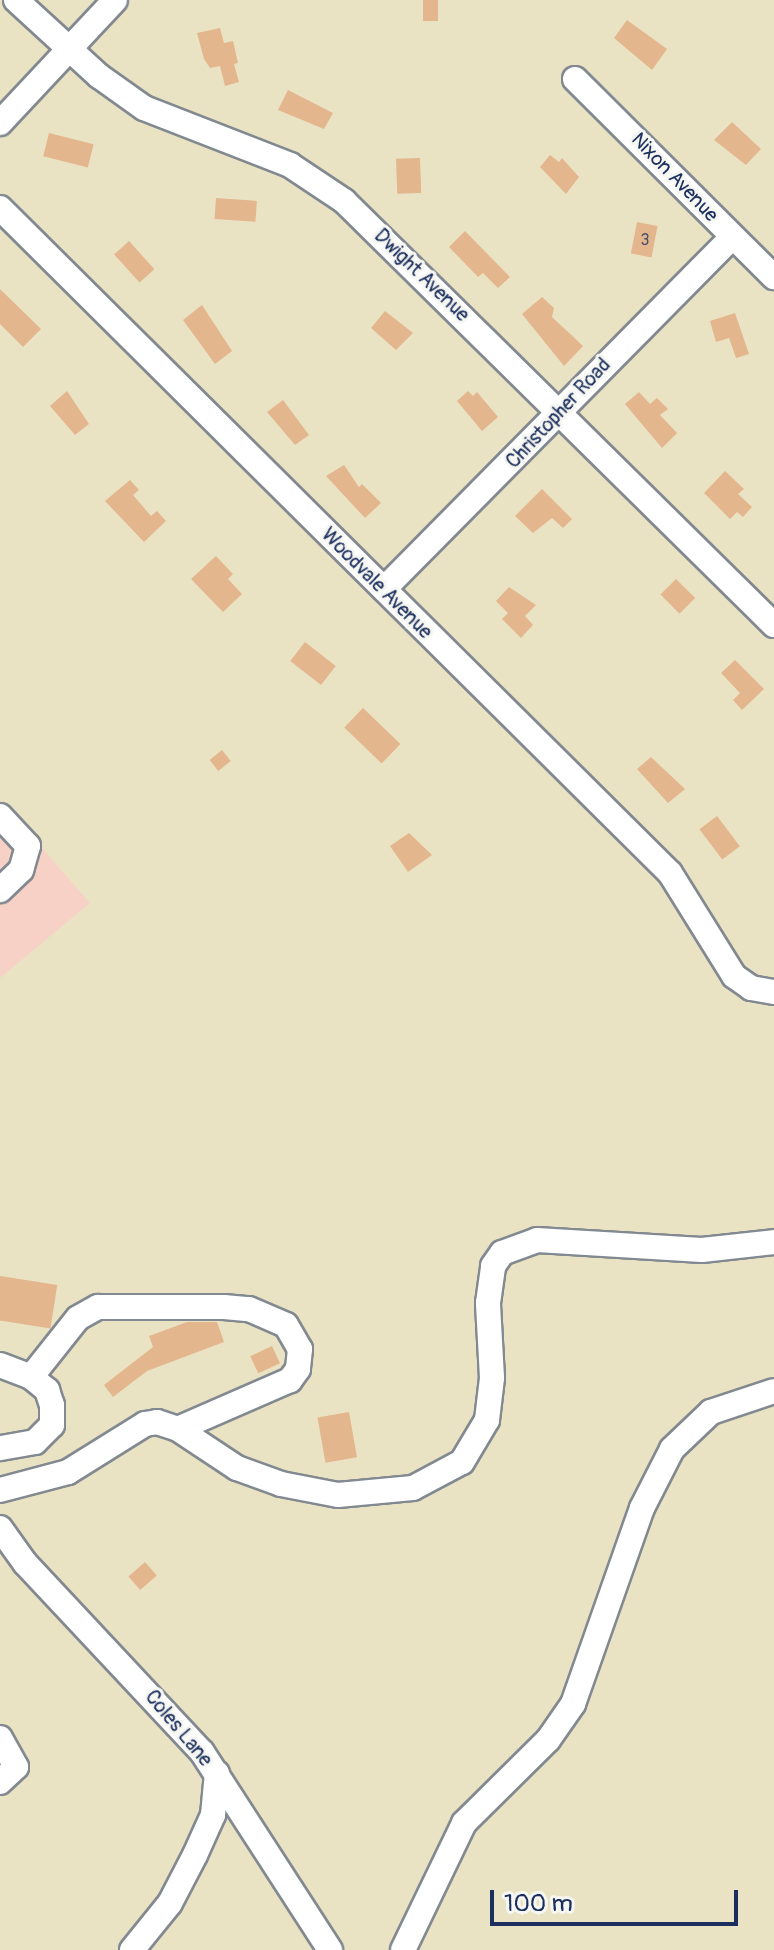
<!DOCTYPE html>
<html>
<head>
<meta charset="utf-8">
<style>
  body { margin:0 }
  #map { position:relative; width:774px; height:1950px; overflow:hidden; background:#eae3c3; font-family:Pangolin,sans-serif }
  div>[style] { position:absolute }
  .built>* { inset:0; background:#f7d1c6 }
  .building>* { inset:0; background:#e3b68e; transform-origin:0 0 }
  .roads { filter:drop-shadow(2px 0 #828990) drop-shadow(-2px 0 #828990) drop-shadow(0 2px #828990) drop-shadow(0 -2px #828990) }
  .minor>* { height:24px; margin:-12px; padding:0 12px; transform-origin:12px; border-radius:12px; background:#fff }
  span { translate:-50% -50%; white-space:nowrap; text-align:center; line-height:1.15; -webkit-text-stroke:6px #f6f6f2; paint-order:stroke }
  .number-label { font-size:16px; color:#4d516a }
  .number-label span { -webkit-text-stroke-width:0 }
  .street-label { font-size:20px; color:#1b2f5e }
  .scale { position:absolute; left:490px; top:1890px; width:248px; height:36px; box-sizing:border-box; border:4px solid #1b2f5e; border-top:0; padding-left:10px; font-size:24px; line-height:28px; white-space:nowrap; color:#1b2f5e; -webkit-text-stroke:6px #f6f6f2; paint-order:stroke }
</style>
</head>
<body>
<div id="map">
  <div class="built">
    <i style="clip-path:polygon(0 800px,90px 903px,0 978px)"></i>
  </div>
  <div class="building">
    <i style="left:423px;top:0;width:15px;height:21px"></i>
    <i style="clip-path:polygon(627px 20px,667px 49px,652px 70px,614px 38px)"></i>
    <i style="clip-path:polygon(220px 28px,224px 43px,233px 41px,238px 63px,234px 64px,239px 82px,225px 86px,220px 66px,210px 68px,204px 59px,197px 33px)"></i>
    <i style="clip-path:polygon(288px 90px,333px 113px,324px 129px,278px 110px)"></i>
    <i style="clip-path:polygon(732px 122px,761px 149px,746px 165px,714px 140px)"></i>
    <i style="left:49px;top:133px;width:46px;height:24px;rotate:14deg"></i>
    <i style="clip-path:polygon(550px 155px,559px 162px,562px 158px,579px 177px,566px 194px,540px 167px)"></i>
    <i style="left:420px;top:158px;width:35px;height:24px;rotate:88deg"></i>
    <i style="left:216px;top:198px;width:41px;height:21px;rotate:4deg"></i>
    <i style="left:637px;top:222px;width:21px;height:32px;rotate:11deg"></i>
    <i style="clip-path:polygon(465px 231px,510px 277px,498px 288px,483px 273px,478px 277px,449px 247px)"></i>
    <i style="left:129px;top:241px;width:38px;height:20px;rotate:48deg"></i>
    <i style="clip-path:polygon(0 289px,41px 329px,23px 347px,0 324px)"></i>
    <i style="clip-path:polygon(542px 297px,554px 308px,552px 317px,583px 346px,564px 366px,522px 314px)"></i>
    <i style="clip-path:polygon(202px 305px,232px 351px,215px 364px,183px 320px)"></i>
    <i style="clip-path:polygon(385px 311px,413px 333px,396px 350px,371px 328px)"></i>
    <i style="clip-path:polygon(735px 313px,749px 354px,736px 358px,729px 338px,716px 342px,710px 321px)"></i>
    <i style="clip-path:polygon(67px 391px,89px 424px,75px 435px,50px 406px)"></i>
    <i style="clip-path:polygon(468px 391px,473px 396px,477px 392px,498px 417px,482px 431px,457px 401px)"></i>
    <i style="clip-path:polygon(639px 392px,650px 404px,657px 398px,668px 409px,660px 415px,677px 433px,662px 448px,625px 404px)"></i>
    <i style="clip-path:polygon(283px 400px,309px 435px,295px 445px,267px 412px)"></i>
    <i style="clip-path:polygon(344px 465px,359px 487px,362px 484px,381px 503px,365px 518px,326px 476px)"></i>
    <i style="clip-path:polygon(725px 471px,744px 489px,738px 494px,752px 507px,743px 517px,737px 512px,730px 519px,704px 493px)"></i>
    <i style="clip-path:polygon(130px 480px,139px 490px,133px 495px,151px 516px,157px 511px,166px 521px,144px 542px,105px 501px)"></i>
    <i style="clip-path:polygon(542px 489px,572px 519px,563px 528px,552px 518px,533px 533px,515px 516px)"></i>
    <i style="clip-path:polygon(216px 556px,233px 574px,228px 579px,242px 594px,223px 612px,191px 579px)"></i>
    <i style="left:676px;top:579px;width:27px;height:22px;rotate:45deg"></i>
    <i style="clip-path:polygon(509px 587px,536px 605px,525px 616px,533px 625px,521px 638px,502px 619px,508px 613px,496px 601px)"></i>
    <i style="left:305px;top:642px;width:39px;height:24px;rotate:38deg"></i>
    <i style="clip-path:polygon(735px 660px,764px 689px,742px 710px,733px 700px,740px 693px,721px 673px)"></i>
    <i style="left:363px;top:708px;width:52px;height:27px;rotate:44deg"></i>
    <i style="left:222px;top:750px;width:14px;height:16px;rotate:51deg"></i>
    <i style="clip-path:polygon(651px 757px,685px 789px,668px 803px,637px 769px)"></i>
    <i style="left:717px;top:816px;width:38px;height:22px;rotate:53deg"></i>
    <i style="clip-path:polygon(409px 833px,432px 855px,408px 872px,390px 846px)"></i>
    <i style="left:0;top:1276px;width:58px;height:44px;rotate:9deg"></i>
    <i style="clip-path:polygon(187px 1322px,217px 1322px,224px 1342px,147px 1371px,113px 1397px,104px 1385px,153px 1347px,149px 1336px)"></i>
    <i style="left:272px;top:1346px;width:19px;height:24px;rotate:65deg"></i>
    <i style="left:349px;top:1412px;width:46px;height:32px;rotate:80deg"></i>
    <i style="left:145px;top:1562px;width:18px;height:22px;rotate:49deg"></i>
  </div>
  <div class="roads">
    <div class="minor">
      <i style="left:16px;top:0;width:113px;rotate:42.5deg"></i>
      <i style="left:99px;top:76px;width:55px;rotate:35.4deg"></i>
      <i style="left:144px;top:108px;width:157px;rotate:21.3deg"></i>
      <i style="left:290px;top:165px;width:65px;rotate:33.7deg"></i>
      <i style="left:344px;top:201px;width:604px;rotate:44.6deg"></i>
      <i style="left:575px;top:79px;width:281px;rotate:44.9deg"></i>
      <i style="left:0;top:123px;width:168px;rotate:-46.9deg"></i>
      <i style="left:0;top:208px;width:944px;rotate:44.79deg"></i>
      <i style="left:670px;top:873px;width:121px;rotate:58.1deg"></i>
      <i style="left:734px;top:976px;width:21px;rotate:35deg"></i>
      <i style="left:751px;top:988px;width:23px;rotate:10deg"></i>
      <i style="left:384px;top:589px;width:495px;rotate:-45.3deg"></i>
      <i style="left:0;top:816px;width:41px;rotate:47deg"></i>
      <i style="left:28px;top:846px;width:25px;rotate:106deg"></i>
      <i style="left:21px;top:870px;width:29px;rotate:136deg"></i>
      <i style="left:0;top:1365px;width:33px;rotate:21deg"></i>
      <i style="left:31px;top:1377px;width:21px;rotate:39deg"></i>
      <i style="left:47px;top:1390px;width:16px;rotate:72deg"></i>
      <i style="left:52px;top:1405px;width:20px;rotate:90deg"></i>
      <i style="left:52px;top:1425px;width:24px;rotate:135deg"></i>
      <i style="left:35px;top:1442px;width:36px;rotate:170deg"></i>
      <i style="left:31px;top:1377px;width:75px;rotate:-51.5deg"></i>
      <i style="left:78px;top:1318px;width:23px;rotate:-29deg"></i>
      <i style="left:98px;top:1307px;width:126px"></i>
      <i style="left:224px;top:1307px;width:25px;rotate:5deg"></i>
      <i style="left:249px;top:1309px;width:40px;rotate:23.4deg"></i>
      <i style="left:286px;top:1325px;width:28px;rotate:60deg"></i>
      <i style="left:300px;top:1349px;width:20px;rotate:96deg"></i>
      <i style="left:298px;top:1369px;width:14px;rotate:126deg"></i>
      <i style="left:290px;top:1380px;width:122px;rotate:156.4deg"></i>
      <i style="left:0;top:1490px;width:70px;rotate:-14.8deg"></i>
      <i style="left:68px;top:1472px;width:91px;rotate:-31.9deg"></i>
      <i style="left:145px;top:1424px;width:12px;rotate:-9deg"></i>
      <i style="left:157px;top:1422px;width:22px;rotate:18deg"></i>
      <i style="left:178px;top:1429px;width:71px;rotate:33.5deg"></i>
      <i style="left:237px;top:1468px;width:47px;rotate:20deg"></i>
      <i style="left:281px;top:1484px;width:58px;rotate:10.9deg"></i>
      <i style="left:338px;top:1495px;width:75px;rotate:-5.3deg"></i>
      <i style="left:413px;top:1488px;width:55px;rotate:-28deg"></i>
      <i style="left:462px;top:1462px;width:49px;rotate:-59.2deg"></i>
      <i style="left:487px;top:1420px;width:42px;rotate:-83.2deg"></i>
      <i style="left:492px;top:1378px;width:75px;rotate:-93.1deg"></i>
      <i style="left:488px;top:1303px;width:37px;rotate:-82deg"></i>
      <i style="left:493px;top:1266px;width:16px;rotate:-55deg"></i>
      <i style="left:502px;top:1253px;width:37px;rotate:-20deg"></i>
      <i style="left:537px;top:1240px;width:165px;rotate:3.5deg"></i>
      <i style="left:702px;top:1250px;width:72px;rotate:-6.3deg"></i>
      <i style="left:0;top:1528px;width:43px;rotate:54.5deg"></i>
      <i style="left:25px;top:1563px;width:259px;rotate:46.9deg"></i>
      <i style="left:202px;top:1752px;width:236px;rotate:57.1deg"></i>
      <i style="left:0;top:1738px;width:33px;rotate:61deg"></i>
      <i style="left:16px;top:1767px;width:22px;rotate:137deg"></i>
      <i style="left:132px;top:1950px;width:60px;rotate:-51deg"></i>
      <i style="left:170px;top:1903px;width:54px;rotate:-62.5deg"></i>
      <i style="left:195px;top:1855px;width:44px;rotate:-65.8deg"></i>
      <i style="left:213px;top:1815px;width:42px;rotate:-84.6deg"></i>
      <i style="left:403px;top:1950px;width:141px;rotate:-64.3deg"></i>
      <i style="left:464px;top:1823px;width:118px;rotate:-44.7deg"></i>
      <i style="left:548px;top:1740px;width:44px;rotate:-55.2deg"></i>
      <i style="left:573px;top:1704px;width:208px;rotate:-70.6deg"></i>
      <i style="left:642px;top:1508px;width:66px;rotate:-63deg"></i>
      <i style="left:672px;top:1449px;width:54px;rotate:-43.5deg"></i>
      <i style="left:711px;top:1412px;width:66px;rotate:-18.4deg"></i>
    </div>
  </div>
  <div class="number-label">
    <span style="left:645px;top:240px">3</span>
  </div>
  <div class="street-label">
    <span style="left:675px;top:177px;rotate:46deg">Nixon Avenue</span>
    <span style="left:422px;top:275px;rotate:44deg">Dwight Avenue</span>
    <span style="left:558px;top:413px;rotate:-47deg">Christopher Road</span>
    <span style="left:377px;top:583px;rotate:45deg">Woodvale Avenue</span>
    <span style="left:179px;top:1728px;rotate:50deg">Coles Lane</span>
  </div>
  <div class="scale">100 m</div>
</div>
</body>
</html>
